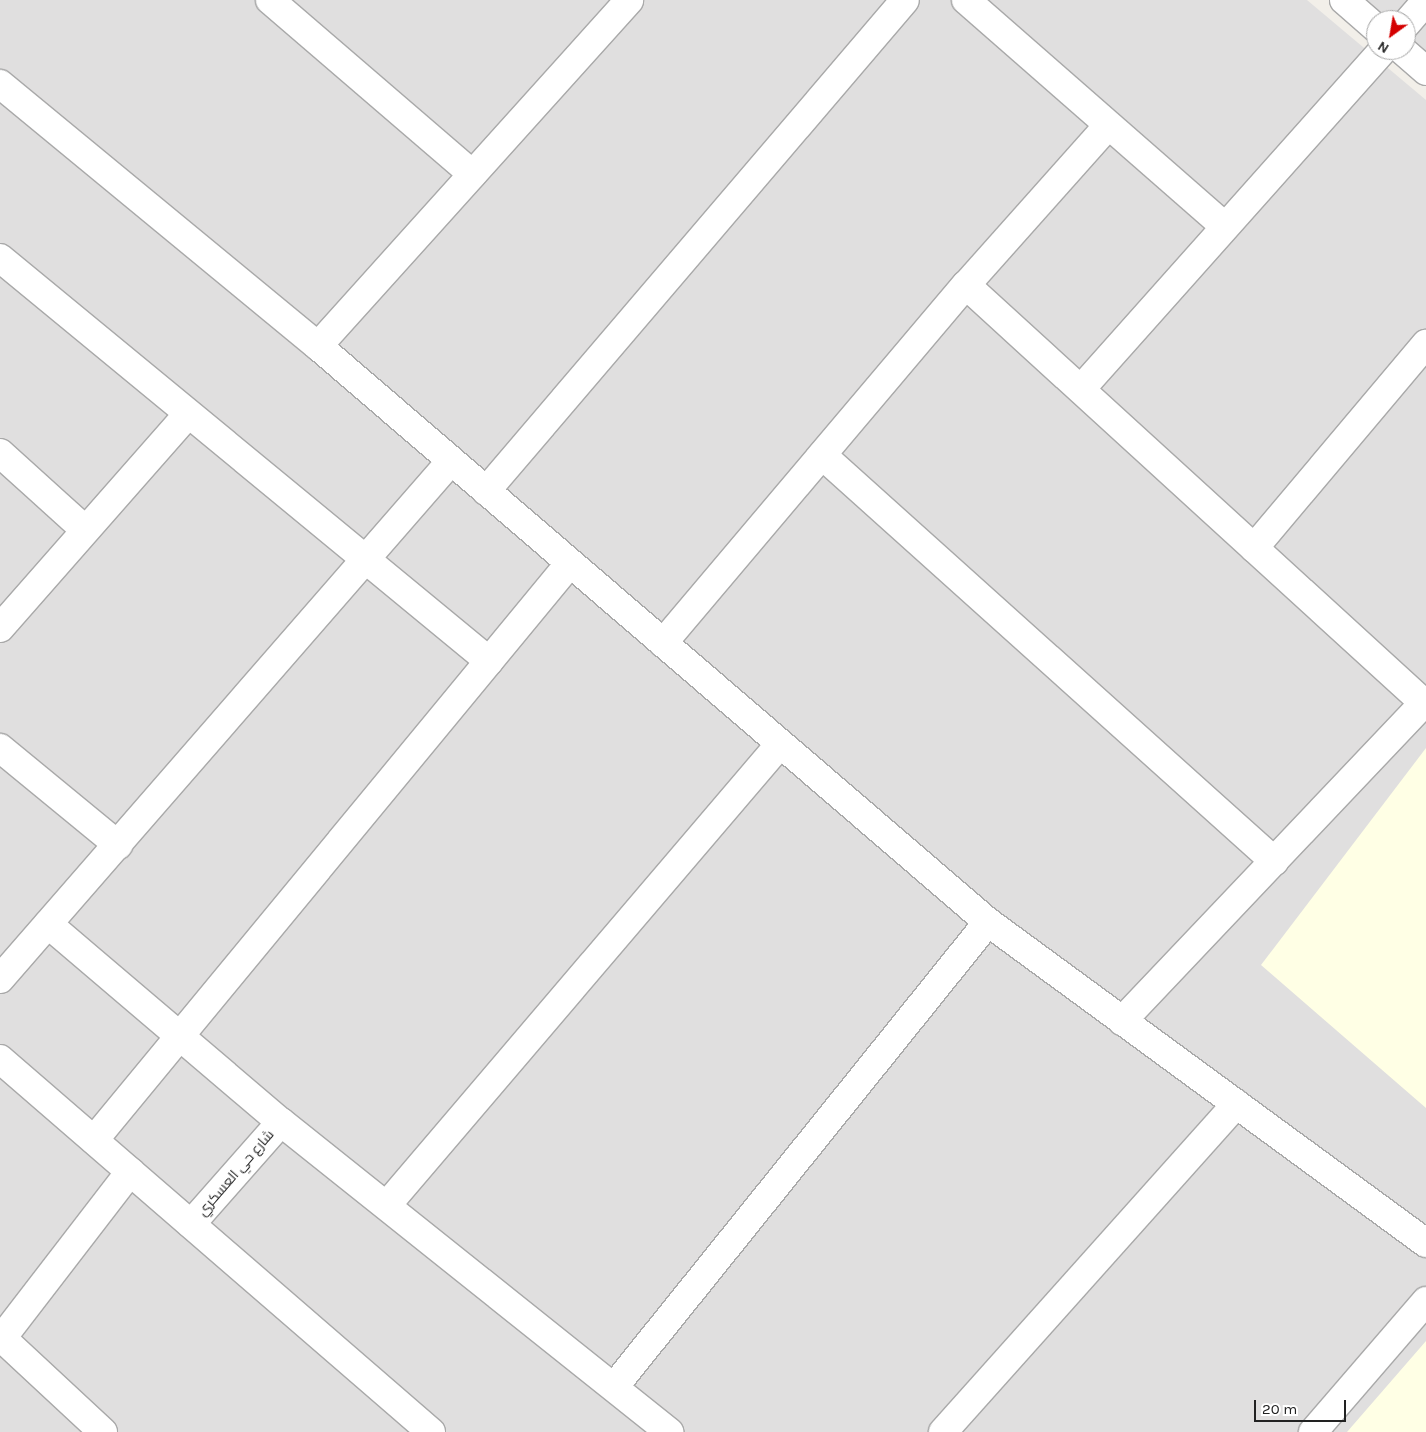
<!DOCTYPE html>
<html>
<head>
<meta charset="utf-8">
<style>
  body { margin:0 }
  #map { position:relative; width:1426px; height:1432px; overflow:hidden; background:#f2efe9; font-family:Karla,Cairo,sans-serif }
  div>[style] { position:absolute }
  .residential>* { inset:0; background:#e0dfdf }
  .education>* { inset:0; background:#ffffe5 }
  .roads { filter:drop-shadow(1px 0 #a9a9a9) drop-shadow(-1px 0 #a9a9a9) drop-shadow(0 1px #a9a9a9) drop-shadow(0 -1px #a9a9a9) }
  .street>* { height:28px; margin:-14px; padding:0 14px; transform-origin:14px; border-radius:14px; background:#fff }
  span { translate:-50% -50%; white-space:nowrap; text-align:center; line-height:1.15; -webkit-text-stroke:4px #fff; paint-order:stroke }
  .street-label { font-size:14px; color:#222 }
  .north { position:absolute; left:1366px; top:10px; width:50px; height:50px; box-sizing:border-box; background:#fff; border:1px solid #a7a7a7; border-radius:50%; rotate:212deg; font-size:14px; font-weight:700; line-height:20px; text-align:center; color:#222 }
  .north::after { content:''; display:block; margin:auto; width:18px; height:22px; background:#d40000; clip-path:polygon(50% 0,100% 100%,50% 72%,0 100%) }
  .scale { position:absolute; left:1254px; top:1400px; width:92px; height:22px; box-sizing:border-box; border:2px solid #222; border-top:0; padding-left:6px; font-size:15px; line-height:18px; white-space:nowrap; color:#222; -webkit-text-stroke:4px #fff; paint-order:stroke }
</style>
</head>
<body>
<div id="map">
  <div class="residential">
    <i style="clip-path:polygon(0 0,1307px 0,1426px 100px,1426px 1432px,0 1432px)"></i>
    <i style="clip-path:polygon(1360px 0,1426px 0,1426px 57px,1406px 39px,1406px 20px,1383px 20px)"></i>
  </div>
  <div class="education">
    <i style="clip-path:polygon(1426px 748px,1426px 1108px,1261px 965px)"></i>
    <i style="clip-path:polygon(1426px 1341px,1426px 1432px,1347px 1432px)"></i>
  </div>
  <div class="roads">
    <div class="street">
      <i style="left:270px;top:0;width:267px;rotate:40.7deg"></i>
      <i style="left:966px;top:0;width:344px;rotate:41.2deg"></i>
      <i style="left:1344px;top:0;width:43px;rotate:41.2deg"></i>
      <i style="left:1406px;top:24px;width:30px;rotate:-49deg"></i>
      <i style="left:1402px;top:50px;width:32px;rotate:41deg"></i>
      <i style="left:0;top:84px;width:412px;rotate:39.5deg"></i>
      <i style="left:318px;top:346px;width:884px;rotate:40.69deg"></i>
      <i style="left:988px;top:922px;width:543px;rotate:36.24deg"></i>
      <i style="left:0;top:258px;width:634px;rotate:39.49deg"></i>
      <i style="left:966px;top:285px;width:620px;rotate:42.39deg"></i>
      <i style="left:318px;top:346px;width:465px;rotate:-48deg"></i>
      <i style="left:1081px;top:389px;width:454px;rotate:-48.3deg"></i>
      <i style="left:0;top:453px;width:113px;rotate:42.1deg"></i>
      <i style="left:822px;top:455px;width:608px;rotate:41.93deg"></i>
      <i style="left:486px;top:491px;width:645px;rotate:-49.52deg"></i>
      <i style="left:1254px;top:548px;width:267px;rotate:-49.9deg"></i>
      <i style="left:0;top:628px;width:285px;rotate:-48.7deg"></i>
      <i style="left:663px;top:643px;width:469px;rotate:-49.8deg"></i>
      <i style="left:966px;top:285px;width:212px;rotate:-48.3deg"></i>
      <i style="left:0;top:748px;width:153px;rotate:39.4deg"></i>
      <i style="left:48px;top:924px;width:306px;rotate:40.4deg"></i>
      <i style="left:281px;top:1122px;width:497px;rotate:38.6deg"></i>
      <i style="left:0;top:979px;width:687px;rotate:-48.96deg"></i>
      <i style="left:1122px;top:1021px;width:441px;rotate:-46.5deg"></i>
      <i style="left:0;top:1059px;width:570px;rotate:40.87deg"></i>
      <i style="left:94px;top:1140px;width:748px;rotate:-50.48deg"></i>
      <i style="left:387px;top:1205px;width:606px;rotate:-49.55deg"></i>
      <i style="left:191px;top:1224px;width:136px;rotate:-48.6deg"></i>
      <i style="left:614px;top:1387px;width:597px;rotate:-51.19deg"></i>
      <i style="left:103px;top:1432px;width:138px;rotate:-137.1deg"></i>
      <i style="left:2px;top:1338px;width:210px;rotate:-52.4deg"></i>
      <i style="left:943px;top:1432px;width:440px;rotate:-48.2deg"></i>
      <i style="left:1313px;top:1432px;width:173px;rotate:-49.2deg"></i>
    </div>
  </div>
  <div class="street-label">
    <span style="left:236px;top:1173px;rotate:-49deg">شارع حي العسكري</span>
  </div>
  <div class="north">N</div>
  <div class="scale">20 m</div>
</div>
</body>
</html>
